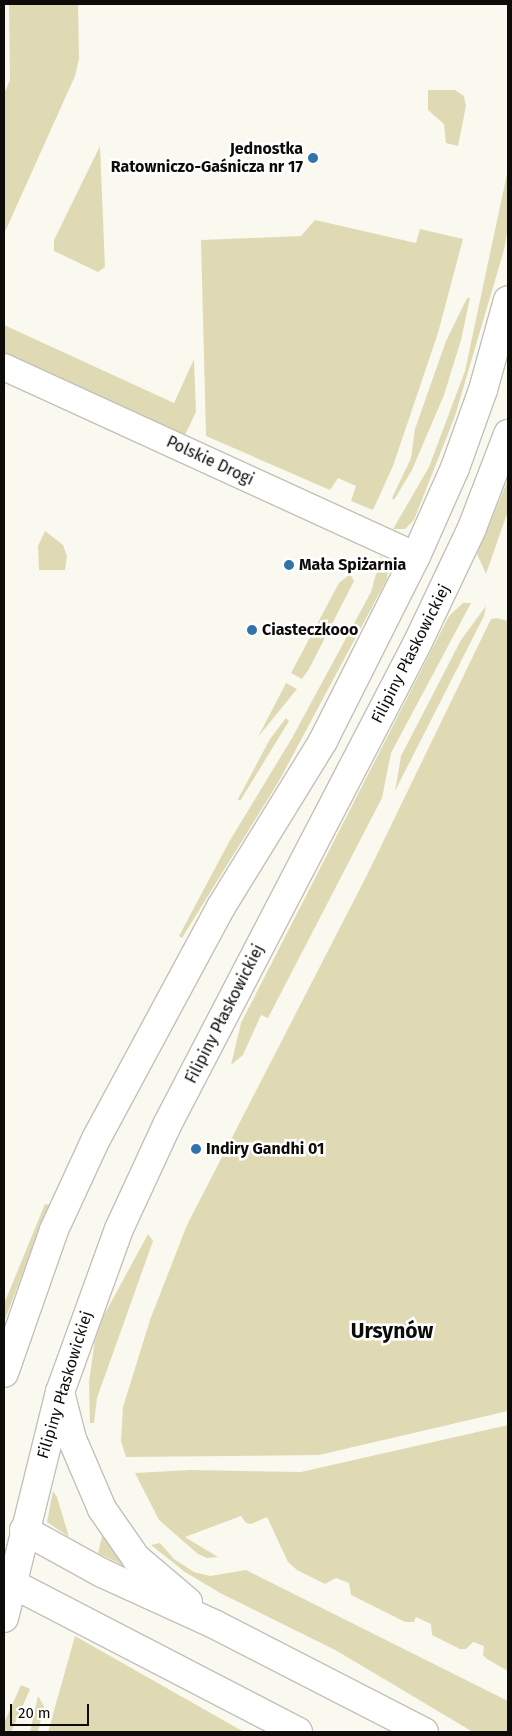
<!DOCTYPE html>
<html>
<head>
<meta charset="utf-8">
<style>
  body { margin:0 }
  #map { position:relative; width:512px; height:1736px; overflow:hidden; background:#faf9ef; font-family:"Fira Sans",sans-serif }
  div>[style] { position:absolute }
  .green>* { inset:0; background:#e0dab4; transform-origin:0 0 }
  .roads { filter:drop-shadow(1px 0 #c2c1b8) drop-shadow(-1px 0 #c2c1b8) drop-shadow(0 1px #c2c1b8) drop-shadow(0 -1px #c2c1b8) }
  .minor>* { height:26px; margin:-13px; padding:0 13px; transform-origin:13px; border-radius:13px; background:#fff }
  .secondary>* { height:28px; margin:-14px; padding:0 14px; transform-origin:14px; border-radius:14px; background:#fff }
  .motorway>* { height:28px; margin:-14px; padding:0 14px; transform-origin:14px; border-radius:14px; background:#fff }
  .dots>* { width:14px; height:14px; translate:-50% -50%; box-sizing:border-box; border:2px solid #fff; border-radius:50% }
  span { translate:-50% -50%; white-space:nowrap; text-align:center; line-height:1.15; -webkit-text-stroke:5px #fff; paint-order:stroke }
  .poi-label { font-size:16px; color:#0d0c09; font-weight:700 }
  .right { translate:-100% -50%; text-align:right }
  .left { translate:0 -50%; text-align:left }
  .street-label { font-size:16px; color:#0d0c09 }
  .district-label { font-size:21px; color:#0d0c09; font-weight:700 }
  .frame { position:absolute; inset:0; border:5px solid #0d0c09; pointer-events:none }
  .scale { position:absolute; left:10px; top:1704px; width:79px; height:22px; box-sizing:border-box; border:2px solid #0d0c09; border-top:0; padding-left:6px; font-size:15px; line-height:18px; white-space:nowrap; color:#0d0c09; -webkit-text-stroke:4px #fff; paint-order:stroke }
</style>
</head>
<body>
<div id="map">
  <div class="green">
    <i style="clip-path:polygon(9px 4px,78px 4px,79px 59px,75px 76px,4px 234px,4px 94px,10px 80px)"></i>
    <i style="clip-path:polygon(428px 90px,455px 90px,464px 96px,466px 106px,458px 146px,446px 143px,444px 124px,428px 110px)"></i>
    <i style="clip-path:polygon(100px 146px,105px 267px,98px 272px,54px 251px,54px 240px)"></i>
    <i style="clip-path:polygon(508px 169px,508px 228px,504px 250px,455px 416px,414px 520px,405px 529px,393px 529px,429px 467px,465px 371px)"></i>
    <i style="clip-path:polygon(315px 220px,416px 243px,420px 229px,463px 239px,438px 333px,393px 466px,373px 510px,351px 501px,356px 486px,338px 478px,330px 490px,206px 436px,201px 240px,301px 236px)"></i>
    <i style="clip-path:polygon(467px 298px,470px 298px,461px 340px,444px 395px,412px 470px,394px 500px,392px 498px,411px 458px,415px 429px,446px 341px)"></i>
    <i style="clip-path:polygon(4px 325px,174px 403px,194px 359px,196px 412px,184px 437px,4px 354px)"></i>
    <i style="clip-path:polygon(508px 480px,508px 511px,486px 574px,477px 554px)"></i>
    <i style="clip-path:polygon(45px 531px,63px 545px,67px 556px,65px 570px,39px 570px,38px 546px)"></i>
    <i style="clip-path:polygon(381px 556px,388px 569px,387px 579px,279px 781px,182px 938px,179px 936px,229px 842px,292px 738px,371px 592px)"></i>
    <i style="clip-path:polygon(350px 574px,354px 581px,309px 669px,302px 679px,291px 673px,339px 583px)"></i>
    <i style="clip-path:polygon(463px 603px,471px 603px,391px 753px,382px 798px,268px 1018px,261px 1015px,243px 1055px,231px 1065px,241px 1023px,449px 616px)"></i>
    <i style="clip-path:polygon(486px 606px,484px 616px,395px 791px,401px 756px,461px 640px)"></i>
    <i style="clip-path:polygon(497px 618px,508px 621px,508px 1411px,319px 1455px,126px 1457px,121px 1441px,123px 1407px,150px 1320px,187px 1225px,367px 875px,491px 619px)"></i>
    <i style="clip-path:polygon(286px 683px,297px 689px,258px 737px,284px 687px)"></i>
    <i style="clip-path:polygon(286px 718px,289px 721px,240px 801px,238px 799px,270px 739px)"></i>
    <i style="clip-path:polygon(45px 1204px,49px 1205px,4px 1322px,4px 1304px)"></i>
    <i style="clip-path:polygon(148px 1234px,153px 1241px,97px 1398px,94px 1423px,90px 1423px,89px 1382px,95px 1340px,103px 1317px)"></i>
    <i style="clip-path:polygon(508px 1425px,508px 1671px,487px 1659px,483px 1655px,484px 1646px,473px 1642px,466px 1649px,460px 1649px,432px 1635px,431px 1624px,416px 1617px,414px 1622px,405px 1622px,351px 1595px,349px 1583px,336px 1578px,325px 1584px,297px 1570px,288px 1562px,267px 1517px,251px 1524px,246px 1523px,241px 1516px,185px 1537px,218px 1557px,207px 1558px,198px 1554px,159px 1520px,135px 1473px,190px 1470px,301px 1472px)"></i>
    <i style="clip-path:polygon(53px 1491px,57px 1497px,69px 1537px,47px 1522px)"></i>
    <i style="clip-path:polygon(102px 1536px,127px 1565px,126px 1567px,98px 1553px)"></i>
    <i style="clip-path:polygon(160px 1543px,174px 1559px,194px 1572px,210px 1576px,246px 1570px,508px 1701px,508px 1732px,473px 1732px,337px 1651px,220px 1593px,185px 1572px,151px 1545px)"></i>
    <i style="clip-path:polygon(75px 1636px,244px 1732px,245px 1732px,48px 1732px)"></i>
    <i style="left:21px;top:1685px;width:10px;height:48px;rotate:24deg"></i>
    <i style="clip-path:polygon(38px 1696px,44px 1706px,38px 1732px,30px 1732px)"></i>
  </div>
  <div class="roads">
    <div class="minor">
      <i style="left:4px;top:367px;width:453px;rotate:24.6deg"></i>
    </div>
    <div class="secondary">
      <i style="left:4px;top:1373px;width:151px;rotate:-70.7deg"></i>
      <i style="left:54px;top:1230px;width:100px;rotate:-65.2deg"></i>
      <i style="left:96px;top:1139px;width:264px;rotate:-61.7deg"></i>
      <i style="left:221px;top:907px;width:195px;rotate:-58.4deg"></i>
      <i style="left:323px;top:741px;width:207px;rotate:-63.3deg"></i>
      <i style="left:416px;top:556px;width:96px;rotate:-66.1deg"></i>
      <i style="left:455px;top:468px;width:83px;rotate:-70.3deg"></i>
      <i style="left:483px;top:390px;width:93px;rotate:-74.5deg"></i>
      <i style="left:4px;top:1618px;width:233px;rotate:-76.1deg"></i>
      <i style="left:60px;top:1392px;width:173px;rotate:-70.1deg"></i>
      <i style="left:119px;top:1229px;width:115px;rotate:-65.2deg"></i>
      <i style="left:167px;top:1125px;width:542px;rotate:-62.54deg"></i>
      <i style="left:417px;top:644px;width:128px;rotate:-64.6deg"></i>
      <i style="left:472px;top:528px;width:101px;rotate:-69deg"></i>
    </div>
    <div class="motorway">
      <i style="left:60px;top:1392px;width:49px;rotate:75.7deg"></i>
      <i style="left:72px;top:1439px;width:76px;rotate:66.8deg"></i>
      <i style="left:102px;top:1509px;width:60px;rotate:55.2deg"></i>
      <i style="left:136px;top:1558px;width:68px;rotate:40.2deg"></i>
      <i style="left:24px;top:1530px;width:89px;rotate:28.9deg"></i>
      <i style="left:102px;top:1573px;width:123px;rotate:24.5deg"></i>
      <i style="left:214px;top:1624px;width:236px;rotate:27.2deg"></i>
      <i style="left:13px;top:1584px;width:321px;rotate:27.4deg"></i>
    </div>
  </div>
  <div class="dots">
    <i style="left:313px;top:158px;background:#3173a9"></i>
    <i style="left:289px;top:565px;background:#3173a9"></i>
    <i style="left:252px;top:630px;background:#3173a9"></i>
    <i style="left:196px;top:1149px;background:#3173a9"></i>
  </div>
  <div class="poi-label">
    <span class="right" style="left:303px;top:158px">Jednostka<br>Ratowniczo-Gaśnicza nr 17</span>
    <span class="left" style="left:299px;top:565px">Mała Spiżarnia</span>
    <span class="left" style="left:262px;top:630px">Ciasteczkooo</span>
    <span class="left" style="left:206px;top:1149px">Indiry Gandhi 01</span>
  </div>
  <div class="street-label">
    <span style="left:210px;top:461px;rotate:25deg">Polskie Drogi</span>
    <span style="left:411px;top:654px;rotate:-63deg">Filipiny Płaskowickiej</span>
    <span style="left:225px;top:1014px;rotate:-63deg">Filipiny Płaskowickiej</span>
    <span style="left:65px;top:1385px;rotate:-73deg">Filipiny Płaskowickiej</span>
  </div>
  <div class="district-label">
    <span style="left:392px;top:1331px">Ursynów</span>
  </div>
  <div class="frame"></div>
  <div class="scale">20 m</div>
</div>
</body>
</html>
